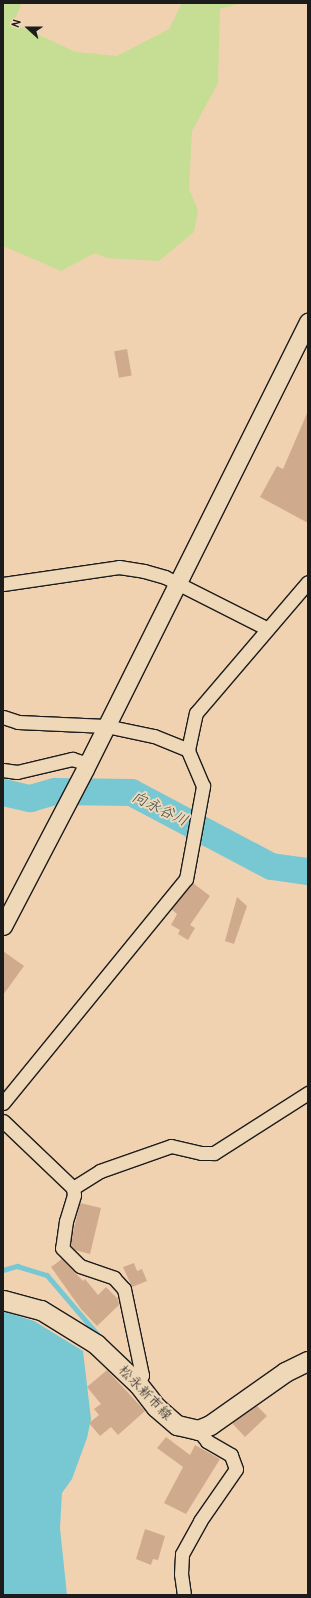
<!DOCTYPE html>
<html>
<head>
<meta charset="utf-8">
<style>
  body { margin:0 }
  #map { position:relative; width:311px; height:1598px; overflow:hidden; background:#f0d2b1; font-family:Pangolin,"Klee One",sans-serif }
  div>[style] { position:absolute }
  .green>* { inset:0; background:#c6de94 }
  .water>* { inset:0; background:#78c8d3 }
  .stream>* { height:4.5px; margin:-2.25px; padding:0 2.25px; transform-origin:2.25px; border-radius:2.25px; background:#78c8d3 }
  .river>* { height:27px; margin:-13.5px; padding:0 13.5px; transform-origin:13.5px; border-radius:13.5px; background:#78c8d3 }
  .building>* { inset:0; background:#d0aa8c; transform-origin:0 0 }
  .roads { filter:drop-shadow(1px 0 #1c1c1c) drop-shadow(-1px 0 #1c1c1c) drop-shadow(0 1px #1c1c1c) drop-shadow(0 -1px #1c1c1c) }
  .minor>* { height:13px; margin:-6.5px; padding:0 6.5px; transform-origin:6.5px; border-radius:6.5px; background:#efd8b8 }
  .tertiary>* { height:17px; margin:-8.5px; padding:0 8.5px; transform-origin:8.5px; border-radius:8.5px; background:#efd8b8 }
  .secondary>* { height:19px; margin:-9.5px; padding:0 9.5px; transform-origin:9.5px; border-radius:9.5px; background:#efd8b8 }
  span { translate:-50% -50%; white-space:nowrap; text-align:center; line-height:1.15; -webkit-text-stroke:4px #efd8b8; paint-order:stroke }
  .street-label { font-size:14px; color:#1c1c1c }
  .water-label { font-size:15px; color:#33474a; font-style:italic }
  .frame { position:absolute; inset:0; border:4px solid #1c1c1c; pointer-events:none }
  .north { position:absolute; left:8px; top:8px; width:40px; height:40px; -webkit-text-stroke:3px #efd8b8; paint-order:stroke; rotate:291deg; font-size:11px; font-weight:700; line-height:16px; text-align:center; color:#1c1c1c }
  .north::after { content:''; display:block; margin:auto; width:14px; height:18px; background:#1c1c1c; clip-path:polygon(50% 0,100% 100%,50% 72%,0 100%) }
</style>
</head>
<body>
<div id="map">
  <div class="green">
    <i style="clip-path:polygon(3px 3px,22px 3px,13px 23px,76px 52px,117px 56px,169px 29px,182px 3px,241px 3px,220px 9px,218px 83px,192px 131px,189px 189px,198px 210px,194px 232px,159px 261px,107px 258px,95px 253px,61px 271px,3px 246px)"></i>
  </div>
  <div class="water">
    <i style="clip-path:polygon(3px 1311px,34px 1321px,83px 1351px,91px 1419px,87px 1438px,72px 1479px,62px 1493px,60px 1528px,67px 1595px,3px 1595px)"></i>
  </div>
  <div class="stream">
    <i style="left:3px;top:1270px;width:15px;rotate:-16deg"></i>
    <i style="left:17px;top:1266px;width:31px;rotate:17deg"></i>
    <i style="left:47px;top:1275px;width:82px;rotate:49.5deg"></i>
  </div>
  <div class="river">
    <i style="left:3px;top:792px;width:28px;rotate:13deg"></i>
    <i style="left:30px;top:798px;width:26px;rotate:-16deg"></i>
    <i style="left:55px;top:791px;width:76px;rotate:0.8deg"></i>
    <i style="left:131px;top:792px;width:158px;rotate:27.9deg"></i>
    <i style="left:271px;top:866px;width:37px;rotate:8deg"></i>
  </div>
  <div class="building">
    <i style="left:127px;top:349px;width:27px;height:13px;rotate:80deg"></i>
    <i style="clip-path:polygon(308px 411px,308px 523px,260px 497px,277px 466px,283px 469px)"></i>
    <i style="clip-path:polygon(193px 883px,210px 896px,190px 925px,195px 928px,188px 940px,178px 934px,180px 930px,171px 925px,177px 914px,171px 909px)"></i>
    <i style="clip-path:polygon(237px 897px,247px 906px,234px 944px,225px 941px)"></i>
    <i style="clip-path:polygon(3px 951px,24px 966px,3px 995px)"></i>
    <i style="clip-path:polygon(80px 1203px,101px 1208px,90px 1254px,75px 1250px,70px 1245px)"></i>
    <i style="clip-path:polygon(62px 1259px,83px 1281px,85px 1279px,98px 1295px,106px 1287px,118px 1299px,119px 1305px,97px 1326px,81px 1309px,51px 1267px)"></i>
    <i style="clip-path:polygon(134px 1263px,137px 1271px,142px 1269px,147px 1281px,132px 1287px,123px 1267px)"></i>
    <i style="clip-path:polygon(107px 1370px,145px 1411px,118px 1435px,111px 1427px,100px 1436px,89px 1423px,99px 1415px,94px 1409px,101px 1404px,87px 1387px)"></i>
    <i style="clip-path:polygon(257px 1406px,267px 1416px,245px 1437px,232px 1423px)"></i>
    <i style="clip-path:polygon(166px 1437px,190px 1455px,195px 1445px,220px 1459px,186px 1514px,164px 1503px,183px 1467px,157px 1448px)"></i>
    <i style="clip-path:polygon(145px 1529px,165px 1536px,158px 1560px,153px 1559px,151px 1565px,136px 1559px)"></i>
  </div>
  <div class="roads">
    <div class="minor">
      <i style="left:3px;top:584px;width:117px;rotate:-8.3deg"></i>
      <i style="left:119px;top:567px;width:25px;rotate:9deg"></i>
      <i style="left:144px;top:571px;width:22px;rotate:16deg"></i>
      <i style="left:165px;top:577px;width:115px;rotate:26.8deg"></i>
      <i style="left:3px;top:717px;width:16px;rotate:18deg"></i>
      <i style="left:18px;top:722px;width:88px;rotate:2.6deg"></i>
      <i style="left:106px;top:726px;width:49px;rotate:11.8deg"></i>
      <i style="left:154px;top:736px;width:37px;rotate:22deg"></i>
      <i style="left:3px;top:770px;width:14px;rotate:8deg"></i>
      <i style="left:17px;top:772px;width:57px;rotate:-13.3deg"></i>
      <i style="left:72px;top:759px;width:17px;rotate:17deg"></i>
      <i style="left:3px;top:1103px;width:289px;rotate:-50.8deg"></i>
      <i style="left:186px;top:879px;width:95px;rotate:-79.6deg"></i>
      <i style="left:203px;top:786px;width:39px;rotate:-113deg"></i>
      <i style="left:188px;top:750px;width:38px;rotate:-78deg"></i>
      <i style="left:196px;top:713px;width:172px;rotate:-49.5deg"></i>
      <i style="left:3px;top:1121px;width:97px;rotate:43.7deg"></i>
      <i style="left:73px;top:1188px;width:7px;rotate:82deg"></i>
      <i style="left:74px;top:1195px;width:27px;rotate:107deg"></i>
      <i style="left:66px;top:1221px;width:27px;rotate:98deg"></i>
      <i style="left:62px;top:1248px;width:25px;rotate:45deg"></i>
      <i style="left:80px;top:1266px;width:36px;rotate:19deg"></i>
      <i style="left:114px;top:1278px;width:15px;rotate:48deg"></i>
      <i style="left:124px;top:1289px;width:88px;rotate:78.2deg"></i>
      <i style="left:142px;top:1375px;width:10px;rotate:114deg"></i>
      <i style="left:73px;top:1188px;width:32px;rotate:-32deg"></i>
      <i style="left:100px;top:1171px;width:75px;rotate:-19.4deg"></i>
      <i style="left:171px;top:1146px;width:31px;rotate:13deg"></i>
      <i style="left:201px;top:1153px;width:13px"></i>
      <i style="left:214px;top:1153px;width:112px;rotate:-32.6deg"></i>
      <i style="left:184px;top:1595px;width:21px;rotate:-98deg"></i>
      <i style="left:181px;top:1574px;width:20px;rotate:-87deg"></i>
      <i style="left:182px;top:1554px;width:38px;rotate:-61deg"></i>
      <i style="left:200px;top:1521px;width:63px;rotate:-55.3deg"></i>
      <i style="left:236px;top:1469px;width:15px;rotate:-110deg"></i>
      <i style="left:231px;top:1455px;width:28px;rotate:-150deg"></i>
      <i style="left:207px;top:1441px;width:14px;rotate:-129deg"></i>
    </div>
    <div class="tertiary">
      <i style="left:3px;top:926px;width:177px;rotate:-62.4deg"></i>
      <i style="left:85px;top:769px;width:500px;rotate:-63.5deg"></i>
    </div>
    <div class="secondary">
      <i style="left:3px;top:1300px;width:39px;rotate:15deg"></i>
      <i style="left:41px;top:1310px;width:65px;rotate:31.7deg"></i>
      <i style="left:96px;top:1344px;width:58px;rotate:43.6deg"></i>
      <i style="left:138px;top:1384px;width:29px;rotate:52deg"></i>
      <i style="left:156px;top:1407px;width:28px;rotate:41deg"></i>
      <i style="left:177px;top:1425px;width:22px;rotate:13deg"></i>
      <i style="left:198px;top:1430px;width:13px;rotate:-23deg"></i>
      <i style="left:210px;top:1425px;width:92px;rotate:-35.2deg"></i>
      <i style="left:285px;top:1372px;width:25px;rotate:-26deg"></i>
    </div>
  </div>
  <div class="street-label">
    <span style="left:145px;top:1393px;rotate:46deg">松永新市線</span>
  </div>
  <div class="water-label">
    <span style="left:160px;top:809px;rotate:26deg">向永谷川</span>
  </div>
  <div class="frame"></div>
  <div class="north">N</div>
</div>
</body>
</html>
